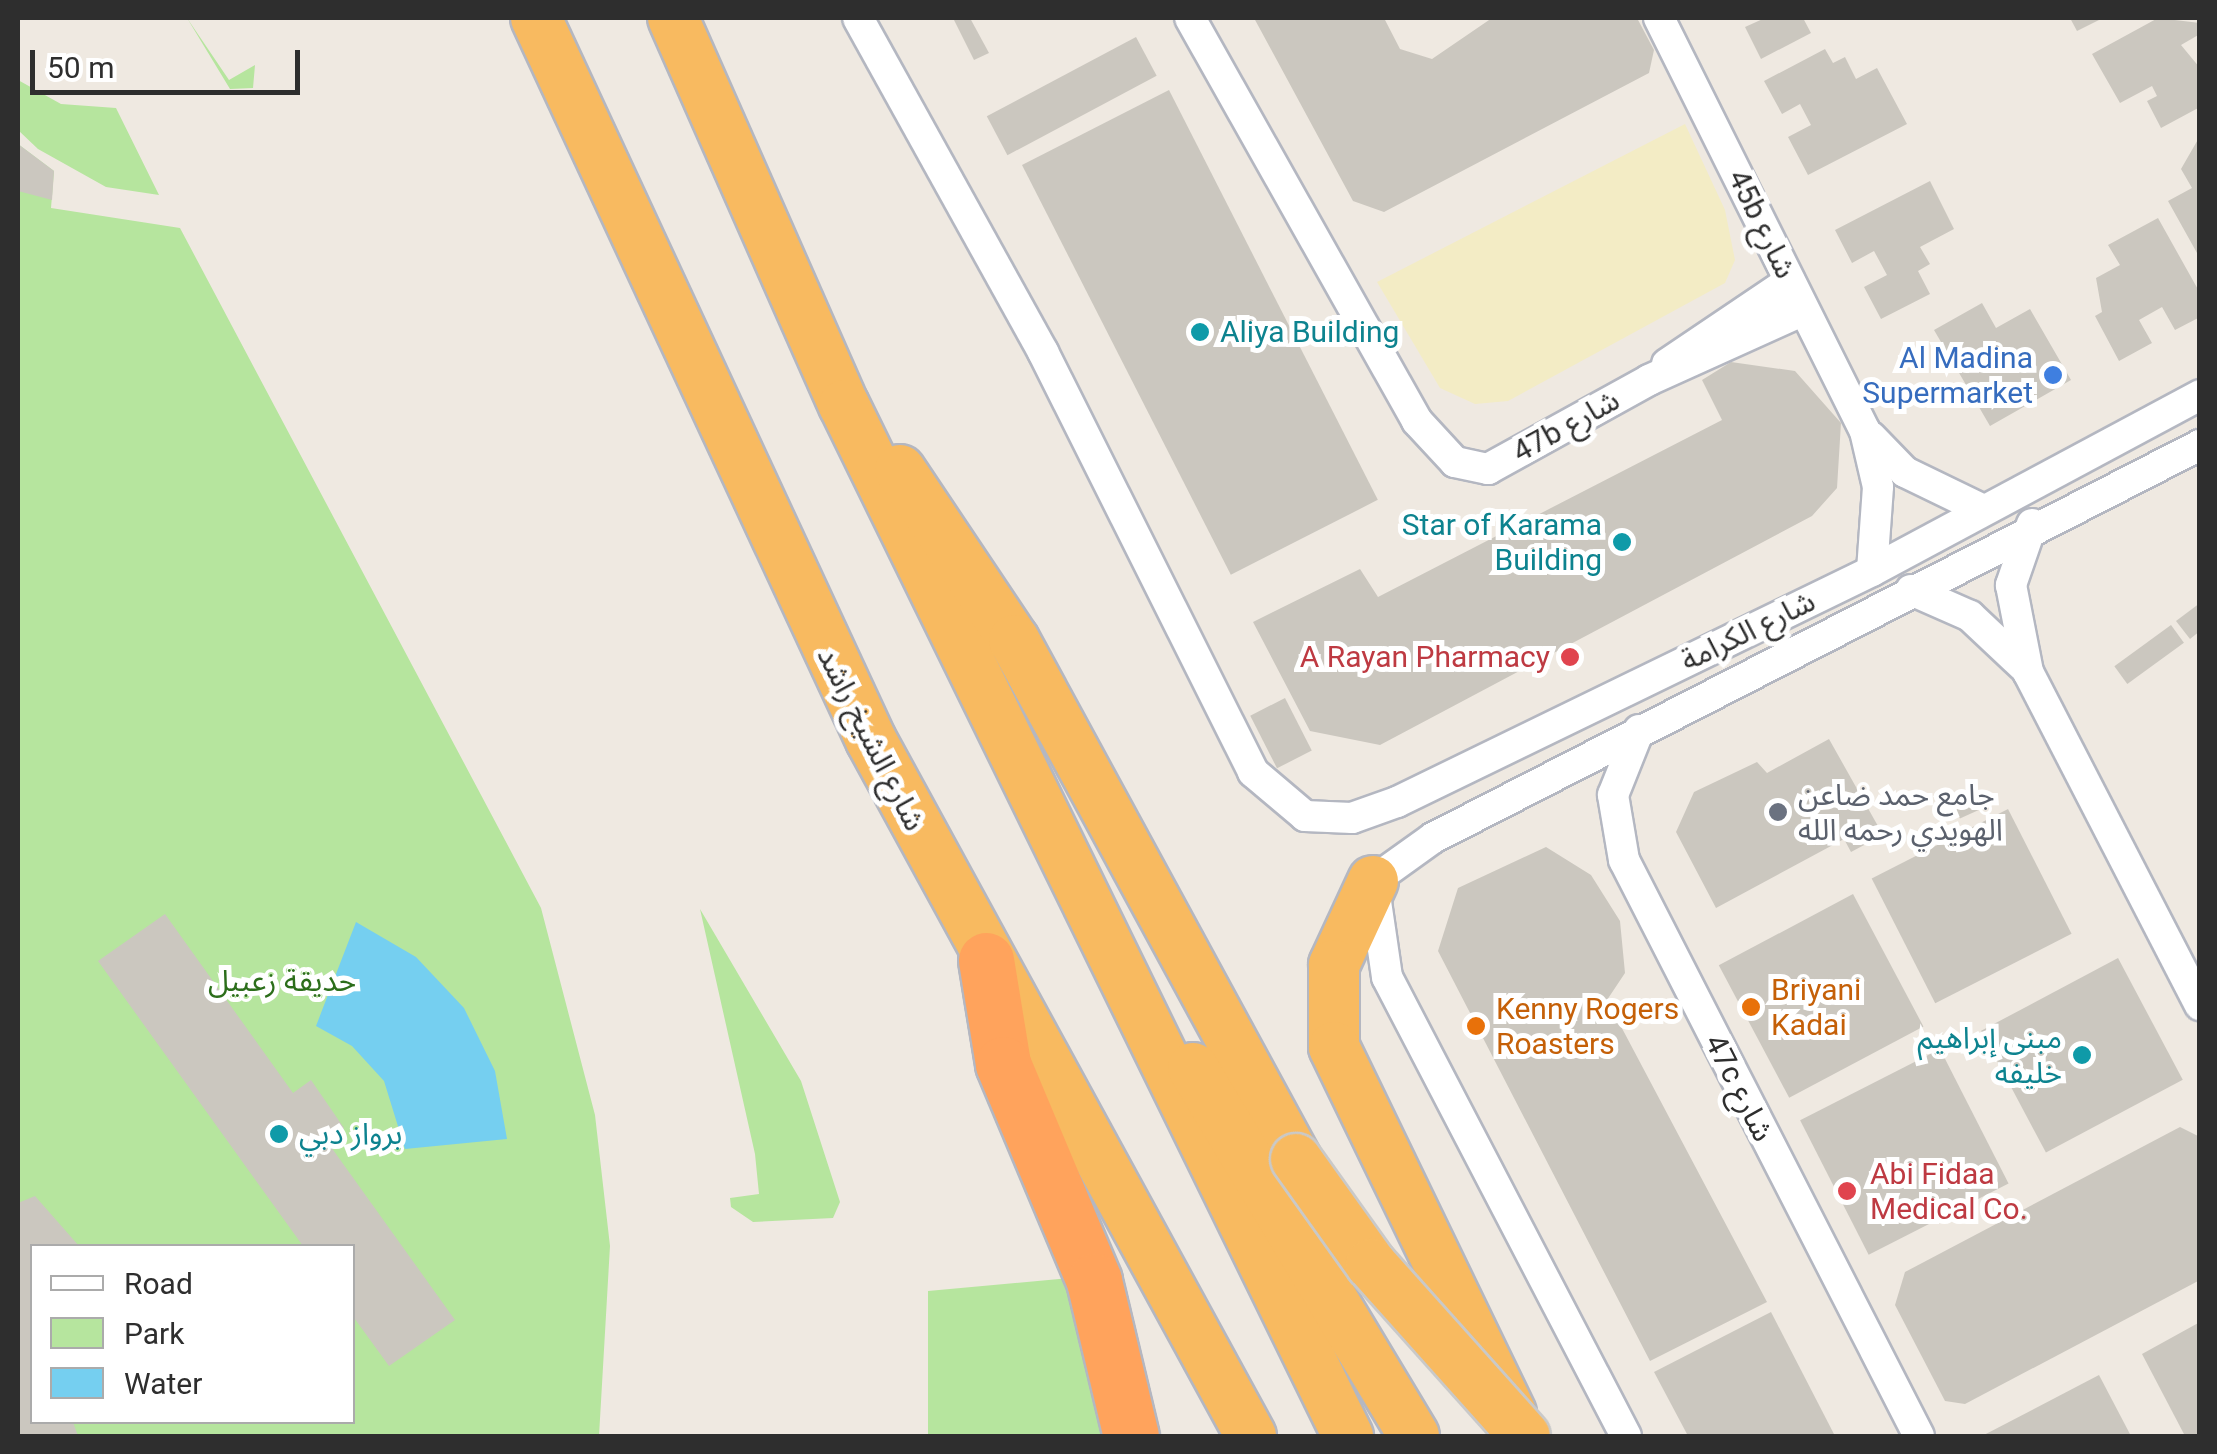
<!DOCTYPE html>
<html>
<head>
<meta charset="utf-8">
<style>
  body { margin:0 }
  #map { position:relative; width:2217px; height:1454px; overflow:hidden; background:#efe9e1; font-family:Roboto,"Noto Sans Arabic",sans-serif }
  div>[style] { position:absolute }
  .green>* { inset:0; background:#b6e59e }
  .sand>* { inset:0; background:#f3ecc5 }
  .water>* { inset:0; background:#75cff0 }
  .building>* { inset:0; background:#cbc7bf; transform-origin:0 0 }
  .roads { filter:drop-shadow(2px 0 #b4b7c1) drop-shadow(-2px 0 #b4b7c1) drop-shadow(0 2px #b4b7c1) drop-shadow(0 -2px #b4b7c1) }
  .minor>* { height:30px; margin:-15px; padding:0 15px; transform-origin:15px; border-radius:15px; background:#fff }
  .trunk>* { height:50px; margin:-25px; padding:0 25px; transform-origin:25px; border-radius:25px; background:#f8ba60 }
  .motorway>* { height:55px; margin:-27.5px; padding:0 27.5px; transform-origin:27.5px; border-radius:27.5px; background:#ffa35c }
  .bridges { filter:drop-shadow(2px 0 #c9c9c9) drop-shadow(-2px 0 #c9c9c9) drop-shadow(0 2px #c9c9c9) drop-shadow(0 -2px #c9c9c9) }
  .trunk-bridge>* { height:50px; margin:-25px; padding:0 25px; transform-origin:25px; border-radius:25px; background:#f8ba60 }
  .dots>* { width:28px; height:28px; translate:-50% -50%; box-sizing:border-box; border:5px solid #fff; border-radius:50% }
  span { translate:-50% -50%; white-space:nowrap; text-align:center; line-height:1.15; -webkit-text-stroke:10px #fff; paint-order:stroke }
  .street-label { font-size:30px; color:#2e2e2e }
  .culture-label { font-size:30px; color:#0d838f }
  .left { translate:0 -50%; text-align:left }
  .right { translate:-100% -50%; text-align:right }
  .shop-label { font-size:30px; color:#366cbe }
  .health-label { font-size:30px; color:#be3a42 }
  .worship-label { font-size:30px; color:#5b616d }
  .park-label { font-size:30px; color:#2c6e1b }
  .food-label { font-size:30px; color:#c56008 }
  .frame { position:absolute; inset:0; border:20px solid #2e2e2e; pointer-events:none }
  .legend { position:absolute; left:30px; top:1244px; width:325px; height:180px; box-sizing:border-box; background:#fff; border:2px solid #ababab; margin:0; padding:12px 18px; list-style:none; font-size:30px; color:#2e2e2e }
  .legend li { display:flex; align-items:center; gap:20px; height:50px }
  .legend b { width:50px; border:2px solid #ababab }
  .scale { position:absolute; left:30px; top:50px; width:270px; height:45px; box-sizing:border-box; border:5px solid #2e2e2e; border-top:0; padding-left:12px; font-size:30px; line-height:35px; white-space:nowrap; color:#2e2e2e; -webkit-text-stroke:8px #fff; paint-order:stroke }
</style>
</head>
<body>
<div id="map">
  <div class="green">
    <i style="clip-path:polygon(187px 18px,229px 80px,255px 65px,253px 88px,230px 89px)"></i>
    <i style="clip-path:polygon(18px 80px,61px 104px,116px 108px,159px 195px,106px 187px,38px 149px,18px 130px)"></i>
    <i style="clip-path:polygon(evenodd,18px 144px,54px 171px,51px 208px,180px 228px,541px 908px,595px 1115px,610px 1246px,599px 1436px,18px 1436px,18px 144px,32px 1246px,352px 1246px,352px 1422px,32px 1422px,32px 1246px)"></i>
    <i style="clip-path:polygon(700px 909px,801px 1081px,840px 1202px,833px 1218px,753px 1222px,731px 1207px,730px 1198px,759px 1194px,755px 1154px)"></i>
    <i style="clip-path:polygon(1070px 1278px,1112px 1436px,928px 1436px,928px 1291px)"></i>
  </div>
  <div class="sand">
    <i style="clip-path:polygon(1685px 124px,1725px 210px,1735px 260px,1725px 283px,1508px 401px,1475px 404px,1440px 388px,1377px 282px)"></i>
  </div>
  <div class="water">
    <i style="clip-path:polygon(356px 922px,416px 957px,464px 1008px,495px 1071px,507px 1139px,405px 1149px,384px 1081px,352px 1046px,316px 1026px)"></i>
  </div>
  <div class="building">
    <i style="clip-path:polygon(953px 18px,970px 18px,989px 53px,974px 60px)"></i>
    <i style="clip-path:polygon(1254px 18px,1384px 18px,1400px 49px,1432px 59px,1492px 18px,1637px 18px,1654px 50px,1649px 73px,1384px 212px,1353px 201px)"></i>
    <i style="clip-path:polygon(1765px 18px,1803px 18px,1811px 33px,1761px 59px,1745px 27px)"></i>
    <i style="clip-path:polygon(2070px 18px,2103px 18px,2077px 31px)"></i>
    <i style="clip-path:polygon(2158px 18px,2200px 23px,2200px 34px,2181px 45px,2200px 68px,2200px 107px,2161px 128px,2147px 101px,2157px 96px,2152px 86px,2120px 103px,2092px 54px)"></i>
    <i style="left:1136px;top:37px;width:44px;height:169px;rotate:62deg"></i>
    <i style="clip-path:polygon(1825px 49px,1833px 63px,1845px 57px,1856px 79px,1877px 68px,1907px 124px,1808px 175px,1788px 137px,1811px 125px,1800px 104px,1782px 114px,1764px 81px)"></i>
    <i style="left:1169px;top:90px;width:460px;height:165px;rotate:63deg"></i>
    <i style="clip-path:polygon(2200px 136px,2200px 251px,2197px 253px,2168px 201px,2192px 188px,2181px 169px)"></i>
    <i style="clip-path:polygon(18px 144px,54px 171px,52px 200px,18px 191px)"></i>
    <i style="clip-path:polygon(1930px 181px,1954px 229px,1920px 247px,1930px 264px,1918px 271px,1930px 294px,1881px 319px,1864px 287px,1887px 275px,1874px 251px,1852px 263px,1835px 230px)"></i>
    <i style="clip-path:polygon(2158px 218px,2200px 293px,2200px 317px,2175px 330px,2162px 307px,2139px 320px,2152px 343px,2119px 361px,2095px 316px,2102px 312px,2096px 278px,2120px 265px,2108px 245px)"></i>
    <i style="clip-path:polygon(1982px 303px,1996px 328px,2030px 309px,2071px 380px,1990px 426px,1934px 330px)"></i>
    <i style="clip-path:polygon(1731px 362px,1795px 371px,1841px 423px,1837px 488px,1812px 516px,1380px 745px,1310px 731px,1253px 622px,1360px 569px,1378px 597px,1722px 420px,1702px 380px)"></i>
    <i style="clip-path:polygon(2200px 603px,2200px 631px,2190px 639px,2176px 621px)"></i>
    <i style="left:2171px;top:625px;width:22px;height:70px;rotate:54deg"></i>
    <i style="left:1285px;top:698px;width:59px;height:39px;rotate:63deg"></i>
    <i style="clip-path:polygon(1829px 739px,1883px 835px,1851px 852px,1844px 839px,1716px 908px,1676px 832px,1694px 792px,1757px 762px,1767px 773px)"></i>
    <i style="left:1972px;top:789px;width:22px;height:23px;rotate:66deg"></i>
    <i style="left:2008px;top:809px;width:140px;height:153px;rotate:63deg"></i>
    <i style="clip-path:polygon(1546px 847px,1591px 875px,1620px 921px,1625px 973px,1607px 1000px,1767px 1302px,1650px 1361px,1438px 951px,1458px 888px)"></i>
    <i style="left:1853px;top:894px;width:150px;height:152px;rotate:62deg"></i>
    <i style="clip-path:polygon(165px 914px,293px 1093px,311px 1080px,344px 1128px,326px 1140px,455px 1320px,389px 1366px,352px 1315px,352px 1246px,303px 1246px,98px 961px)"></i>
    <i style="left:2118px;top:958px;width:138px;height:155px;rotate:62deg"></i>
    <i style="left:1940px;top:1049px;width:151px;height:157px;rotate:63deg"></i>
    <i style="clip-path:polygon(2180px 1127px,2200px 1137px,2200px 1280px,1965px 1404px,1945px 1401px,1895px 1305px,1905px 1272px)"></i>
    <i style="clip-path:polygon(35px 1196px,79px 1246px,32px 1246px,32px 1422px,73px 1422px,78px 1436px,18px 1436px,18px 1203px)"></i>
    <i style="clip-path:polygon(1771px 1312px,1835px 1436px,1688px 1436px,1654px 1372px)"></i>
    <i style="clip-path:polygon(2200px 1322px,2200px 1436px,2185px 1436px,2142px 1354px)"></i>
    <i style="clip-path:polygon(2099px 1375px,2131px 1436px,1982px 1436px)"></i>
  </div>
  <div class="roads">
    <div class="minor">
      <i style="left:858px;top:18px;width:382px;rotate:61deg"></i>
      <i style="left:1043px;top:352px;width:470px;rotate:63.4deg"></i>
      <i style="left:1253px;top:772px;width:68px;rotate:40.2deg"></i>
      <i style="left:1305px;top:816px;width:47px;rotate:2.4deg"></i>
      <i style="left:1352px;top:818px;width:48px;rotate:-19.6deg"></i>
      <i style="left:1397px;top:802px;width:528px;rotate:-25.93deg"></i>
      <i style="left:1872px;top:571px;width:372px;rotate:-28.2deg"></i>
      <i style="left:1190px;top:18px;width:463px;rotate:60.6deg"></i>
      <i style="left:1417px;top:421px;width:56px;rotate:47.2deg"></i>
      <i style="left:1455px;top:462px;width:34px;rotate:12deg"></i>
      <i style="left:1488px;top:469px;width:184px;rotate:-28.9deg"></i>
      <i style="left:1649px;top:380px;width:170px;rotate:-24.3deg"></i>
      <i style="left:1659px;top:18px;width:462px;rotate:63.5deg"></i>
      <i style="left:1865px;top:431px;width:57px;rotate:76.9deg"></i>
      <i style="left:1878px;top:487px;width:84px;rotate:94.1deg"></i>
      <i style="left:1667px;top:364px;width:148px;rotate:-34deg"></i>
      <i style="left:1871px;top:437px;width:49px;rotate:45.8deg"></i>
      <i style="left:1905px;top:472px;width:82px;rotate:25.9deg"></i>
      <i style="left:2032px;top:524px;width:65px;rotate:109deg"></i>
      <i style="left:2011px;top:585px;width:89px;rotate:78.9deg"></i>
      <i style="left:2028px;top:672px;width:375px;rotate:62.7deg"></i>
      <i style="left:1911px;top:590px;width:64px;rotate:23.8deg"></i>
      <i style="left:1970px;top:616px;width:73px;rotate:43.3deg"></i>
      <i style="left:1639px;top:730px;width:70px;rotate:111.8deg"></i>
      <i style="left:1613px;top:795px;width:66px;rotate:80.4deg"></i>
      <i style="left:1624px;top:860px;width:647px;rotate:62.88deg"></i>
      <i style="left:1626px;top:1436px;width:517px;rotate:-117.51deg"></i>
      <i style="left:1387px;top:977px;width:97px;rotate:-98.3deg"></i>
      <i style="left:1373px;top:881px;width:74px;rotate:-35.6deg"></i>
      <i style="left:1433px;top:838px;width:862px;rotate:-27.13deg"></i>
    </div>
    <div class="trunk">
      <i style="left:536px;top:18px;width:796px;rotate:65.11deg"></i>
      <i style="left:871px;top:740px;width:793px;rotate:61.37deg"></i>
      <i style="left:673px;top:18px;width:423px;rotate:66.2deg"></i>
      <i style="left:844px;top:405px;width:1148px;rotate:63.95deg"></i>
      <i style="left:900px;top:470px;width:205px;rotate:56.2deg"></i>
      <i style="left:1014px;top:640px;width:591px;rotate:61.48deg"></i>
      <i style="left:1373px;top:881px;width:93px;rotate:114.9deg"></i>
      <i style="left:1334px;top:965px;width:82px;rotate:90deg"></i>
      <i style="left:1334px;top:1047px;width:407px;rotate:64.2deg"></i>
      <i style="left:1193px;top:1068px;width:429px;rotate:59deg"></i>
    </div>
    <div class="motorway">
      <i style="left:986px;top:960px;width:105px;rotate:80.7deg"></i>
      <i style="left:1003px;top:1064px;width:235px;rotate:67.2deg"></i>
      <i style="left:1094px;top:1281px;width:159px;rotate:76.6deg"></i>
    </div>
  </div>
  <div class="bridges">
    <div class="trunk-bridge">
      <i style="left:1296px;top:1159px;width:129px;rotate:54.5deg"></i>
      <i style="left:1371px;top:1264px;width:231px;rotate:48.2deg"></i>
    </div>
  </div>
  <div class="dots">
    <i style="left:1200px;top:332px;background:#0f9aa8"></i>
    <i style="left:2053px;top:375px;background:#3f7fe0"></i>
    <i style="left:1622px;top:542px;background:#0f9aa8"></i>
    <i style="left:1570px;top:657px;background:#e0444e"></i>
    <i style="left:1778px;top:812px;background:#6b7280"></i>
    <i style="left:1751px;top:1007px;background:#e8710a"></i>
    <i style="left:1476px;top:1026px;background:#e8710a"></i>
    <i style="left:2082px;top:1055px;background:#0f9aa8"></i>
    <i style="left:279px;top:1134px;background:#0f9aa8"></i>
    <i style="left:1847px;top:1191px;background:#e0444e"></i>
  </div>
  <div class="street-label">
    <span style="left:1762px;top:224px;rotate:64deg">45b شارع</span>
    <span style="left:1566px;top:426px;rotate:-29deg">47b شارع</span>
    <span style="left:1748px;top:631px;rotate:-26deg">شارع الكرامة</span>
    <span style="left:871px;top:739px;rotate:63deg">شارع الشيخ راشد</span>
    <span style="left:1739px;top:1088px;rotate:63deg">47c شارع</span>
  </div>
  <div class="culture-label">
    <span class="left" style="left:1220px;top:332px">Aliya Building</span>
    <span class="right" style="left:1602px;top:542px">Star of Karama<br>Building</span>
    <span class="right" style="left:2062px;top:1055px">مبنى إبراهيم<br>خليفه</span>
    <span class="left" style="left:299px;top:1134px">برواز دبي</span>
  </div>
  <div class="shop-label">
    <span class="right" style="left:2033px;top:375px">Al Madina<br>Supermarket</span>
  </div>
  <div class="health-label">
    <span class="right" style="left:1550px;top:657px">A Rayan Pharmacy</span>
    <span class="left" style="left:1870px;top:1191px">Abi Fidaa<br>Medical Co.</span>
  </div>
  <div class="worship-label">
    <span class="left" style="left:1798px;top:812px">جامع حمد ضاعن<br>الهويدي رحمه الله</span>
  </div>
  <div class="park-label">
    <span style="left:282px;top:981px">حديقة زعبيل</span>
  </div>
  <div class="food-label">
    <span class="left" style="left:1771px;top:1007px">Briyani<br>Kadai</span>
    <span class="left" style="left:1496px;top:1026px">Kenny Rogers<br>Roasters</span>
  </div>
  <div class="frame"></div>
  <ul class="legend">
  <li><b style="height:12px;background:#fff"></b>Road</li>
  <li><b style="height:28px;background:#b6e59e"></b>Park</li>
  <li><b style="height:28px;background:#75cff0"></b>Water</li>
  </ul>
  <div class="scale">50 m</div>
</div>
</body>
</html>
